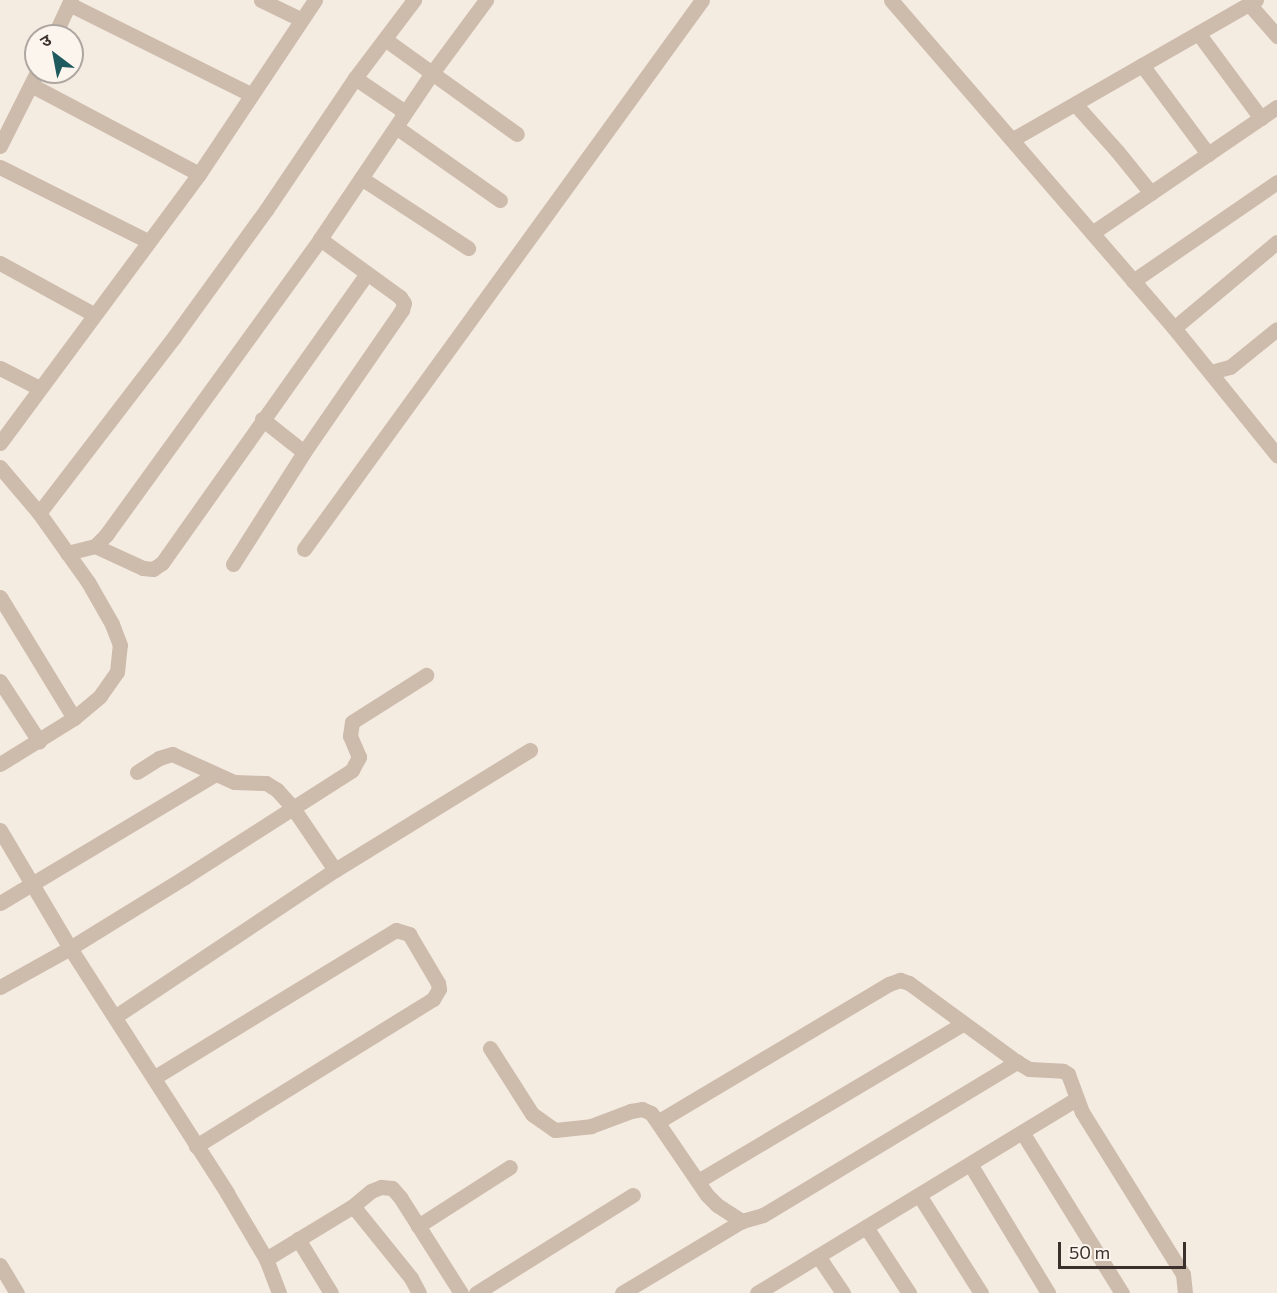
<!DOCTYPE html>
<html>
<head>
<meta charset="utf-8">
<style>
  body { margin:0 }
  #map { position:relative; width:1277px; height:1293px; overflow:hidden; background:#f4ebe1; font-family:Commissioner,"Noto Sans Devanagari",sans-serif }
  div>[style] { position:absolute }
  .minor>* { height:15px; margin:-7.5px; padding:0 7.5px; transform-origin:7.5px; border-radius:7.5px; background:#cdbbac }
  span { translate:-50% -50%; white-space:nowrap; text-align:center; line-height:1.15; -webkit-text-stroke:6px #fbf5ee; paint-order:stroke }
  .north { position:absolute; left:24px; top:24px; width:60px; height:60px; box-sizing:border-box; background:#fbf5ee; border:2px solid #aea6a0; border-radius:50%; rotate:328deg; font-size:16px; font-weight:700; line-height:24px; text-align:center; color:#3b302b }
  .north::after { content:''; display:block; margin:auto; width:21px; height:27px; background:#1f5a5e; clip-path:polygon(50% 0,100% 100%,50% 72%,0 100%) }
  .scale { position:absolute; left:1058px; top:1242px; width:128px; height:27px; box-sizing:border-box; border:3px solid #3b302b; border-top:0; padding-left:8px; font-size:18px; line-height:21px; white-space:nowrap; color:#3b302b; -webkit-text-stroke:4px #fbf5ee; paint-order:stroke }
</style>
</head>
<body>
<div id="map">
  <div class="minor">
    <i style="left:261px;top:0;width:43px;rotate:26deg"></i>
    <i style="left:891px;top:0;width:433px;rotate:49.2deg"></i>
    <i style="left:1174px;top:328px;width:164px;rotate:51deg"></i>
    <i style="left:69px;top:4px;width:204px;rotate:26.4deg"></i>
    <i style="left:1249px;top:4px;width:43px;rotate:48.8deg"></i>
    <i style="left:1198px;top:33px;width:106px;rotate:53.5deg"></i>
    <i style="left:54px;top:36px;width:40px;rotate:-65deg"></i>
    <i style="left:386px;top:40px;width:161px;rotate:35.7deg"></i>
    <i style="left:1142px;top:65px;width:111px;rotate:53.4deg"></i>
    <i style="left:355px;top:78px;width:60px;rotate:34.2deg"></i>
    <i style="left:31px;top:85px;width:190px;rotate:27.9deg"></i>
    <i style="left:1075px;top:104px;width:63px;rotate:48.2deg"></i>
    <i style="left:1117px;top:151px;width:54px;rotate:51deg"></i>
    <i style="left:396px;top:127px;width:127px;rotate:35.1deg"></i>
    <i style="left:1013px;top:139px;width:280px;rotate:-29.8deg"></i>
    <i style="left:0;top:146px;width:83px;rotate:-63.4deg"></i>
    <i style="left:0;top:167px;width:165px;rotate:26.6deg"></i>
    <i style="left:361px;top:178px;width:128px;rotate:33.2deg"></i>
    <i style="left:1092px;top:233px;width:224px;rotate:-34.3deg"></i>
    <i style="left:0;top:263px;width:106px;rotate:28.7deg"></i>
    <i style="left:1133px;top:281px;width:175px;rotate:-34.5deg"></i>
    <i style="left:1174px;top:328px;width:134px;rotate:-39.9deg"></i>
    <i style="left:0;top:368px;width:44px;rotate:27.1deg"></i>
    <i style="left:1211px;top:372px;width:20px;rotate:-15deg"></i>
    <i style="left:1230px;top:367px;width:60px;rotate:-39deg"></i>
    <i style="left:262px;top:419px;width:53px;rotate:38.2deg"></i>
    <i style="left:0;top:443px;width:335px;rotate:-53.5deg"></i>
    <i style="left:199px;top:174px;width:209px;rotate:-56.3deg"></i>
    <i style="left:0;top:467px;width:60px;rotate:49.7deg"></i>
    <i style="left:95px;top:546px;width:53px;rotate:24.6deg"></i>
    <i style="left:143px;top:568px;width:10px;rotate:6deg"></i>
    <i style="left:153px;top:569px;width:11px;rotate:-34deg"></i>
    <i style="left:162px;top:563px;width:355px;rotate:-54.7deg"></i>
    <i style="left:304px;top:549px;width:678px;rotate:-54.06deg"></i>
    <i style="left:67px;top:553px;width:29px;rotate:-14deg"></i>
    <i style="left:95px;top:546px;width:16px;rotate:-45deg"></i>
    <i style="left:106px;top:535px;width:365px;rotate:-54.1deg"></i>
    <i style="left:320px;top:239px;width:200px;rotate:-56deg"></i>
    <i style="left:432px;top:73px;width:91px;rotate:-53.5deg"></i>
    <i style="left:233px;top:564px;width:133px;rotate:-57.6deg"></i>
    <i style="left:304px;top:452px;width:173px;rotate:-55.4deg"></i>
    <i style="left:402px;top:310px;width:7px;rotate:-74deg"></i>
    <i style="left:404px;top:303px;width:7px;rotate:-124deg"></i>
    <i style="left:400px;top:297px;width:99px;rotate:-144.1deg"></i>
    <i style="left:0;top:597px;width:142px;rotate:58.6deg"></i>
    <i style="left:0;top:681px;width:72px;rotate:57deg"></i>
    <i style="left:0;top:764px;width:87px;rotate:-31.9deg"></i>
    <i style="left:74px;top:718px;width:34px;rotate:-40deg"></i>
    <i style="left:100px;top:696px;width:29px;rotate:-55deg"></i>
    <i style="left:117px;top:672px;width:27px;rotate:-84deg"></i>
    <i style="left:120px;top:645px;width:22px;rotate:-111deg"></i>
    <i style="left:112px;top:624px;width:48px;rotate:-119.7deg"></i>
    <i style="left:88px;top:582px;width:85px;rotate:-125.4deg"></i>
    <i style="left:39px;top:513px;width:222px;rotate:-52.5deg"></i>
    <i style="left:174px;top:337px;width:157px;rotate:-54.1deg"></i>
    <i style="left:266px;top:210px;width:159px;rotate:-56deg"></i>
    <i style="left:355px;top:78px;width:98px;rotate:-52.9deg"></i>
    <i style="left:137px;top:772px;width:26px;rotate:-32deg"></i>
    <i style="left:159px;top:758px;width:14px;rotate:-17deg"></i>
    <i style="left:172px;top:754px;width:68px;rotate:24.3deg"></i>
    <i style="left:234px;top:782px;width:32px;rotate:2deg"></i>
    <i style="left:266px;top:783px;width:13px;rotate:32deg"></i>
    <i style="left:277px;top:790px;width:24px;rotate:48deg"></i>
    <i style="left:293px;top:808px;width:75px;rotate:55.9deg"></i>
    <i style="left:0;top:830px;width:137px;rotate:59.3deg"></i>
    <i style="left:70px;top:948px;width:291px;rotate:57.3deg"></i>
    <i style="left:227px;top:1193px;width:77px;rotate:59.4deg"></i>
    <i style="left:266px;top:1259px;width:36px;rotate:69deg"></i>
    <i style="left:0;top:903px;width:249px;rotate:-30.9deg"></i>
    <i style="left:0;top:987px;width:80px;rotate:-29.1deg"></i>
    <i style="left:70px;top:948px;width:135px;rotate:-31.7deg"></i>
    <i style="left:185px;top:877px;width:198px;rotate:-32.6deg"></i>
    <i style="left:352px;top:770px;width:15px;rotate:-62deg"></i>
    <i style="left:359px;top:757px;width:23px;rotate:-113deg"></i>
    <i style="left:350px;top:736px;width:14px;rotate:-82deg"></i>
    <i style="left:352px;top:722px;width:88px;rotate:-32.4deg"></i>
    <i style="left:116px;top:1016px;width:263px;rotate:-33.7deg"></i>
    <i style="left:335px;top:870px;width:229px;rotate:-31.6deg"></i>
    <i style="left:490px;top:1048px;width:78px;rotate:57.5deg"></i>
    <i style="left:532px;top:1114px;width:28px;rotate:35deg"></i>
    <i style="left:555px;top:1130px;width:36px;rotate:-6deg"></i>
    <i style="left:591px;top:1126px;width:43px;rotate:-20.6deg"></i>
    <i style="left:631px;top:1111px;width:11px;rotate:-10deg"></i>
    <i style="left:642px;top:1109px;width:10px;rotate:24deg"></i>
    <i style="left:651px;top:1113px;width:99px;rotate:55.7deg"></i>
    <i style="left:707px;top:1195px;width:14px;rotate:45deg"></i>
    <i style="left:717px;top:1205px;width:30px;rotate:33deg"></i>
    <i style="left:742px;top:1221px;width:22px;rotate:-16deg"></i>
    <i style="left:763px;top:1215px;width:297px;rotate:-31.1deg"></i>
    <i style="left:155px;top:1077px;width:282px;rotate:-31.4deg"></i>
    <i style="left:396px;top:930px;width:14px;rotate:17deg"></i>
    <i style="left:409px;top:934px;width:57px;rotate:59.4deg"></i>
    <i style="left:438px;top:983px;width:6px;rotate:81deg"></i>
    <i style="left:439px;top:989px;width:12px;rotate:121deg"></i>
    <i style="left:433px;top:999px;width:279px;rotate:148.2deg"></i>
    <i style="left:659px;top:1121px;width:268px;rotate:-30.8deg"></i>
    <i style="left:889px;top:984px;width:12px;rotate:-20deg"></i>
    <i style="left:900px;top:980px;width:9px;rotate:18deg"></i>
    <i style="left:909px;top:983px;width:134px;rotate:36.2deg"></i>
    <i style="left:1017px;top:1062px;width:14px;rotate:30deg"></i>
    <i style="left:1029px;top:1069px;width:34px;rotate:3deg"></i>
    <i style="left:1063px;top:1071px;width:6px;rotate:31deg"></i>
    <i style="left:1068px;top:1074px;width:40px;rotate:69.8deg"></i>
    <i style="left:1082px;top:1112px;width:191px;rotate:58.1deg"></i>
    <i style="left:1183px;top:1274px;width:19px;rotate:84deg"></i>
    <i style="left:1022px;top:1132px;width:190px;rotate:58.2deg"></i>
    <i style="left:970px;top:1164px;width:151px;rotate:58.8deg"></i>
    <i style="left:698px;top:1181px;width:307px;rotate:-30.7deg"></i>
    <i style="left:919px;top:1195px;width:116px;rotate:57.7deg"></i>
    <i style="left:353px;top:1206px;width:92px;rotate:51.1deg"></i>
    <i style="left:411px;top:1278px;width:17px;rotate:62deg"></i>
    <i style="left:418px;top:1226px;width:109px;rotate:-32.7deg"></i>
    <i style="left:866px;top:1227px;width:79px;rotate:56.9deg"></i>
    <i style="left:298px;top:1239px;width:63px;rotate:58.6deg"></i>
    <i style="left:818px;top:1256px;width:45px;rotate:56deg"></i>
    <i style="left:266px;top:1259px;width:102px;rotate:-31.3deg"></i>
    <i style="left:353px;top:1206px;width:23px;rotate:-40deg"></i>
    <i style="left:371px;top:1191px;width:11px;rotate:-22deg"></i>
    <i style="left:381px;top:1187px;width:11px;rotate:5deg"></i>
    <i style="left:392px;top:1188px;width:12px;rotate:48deg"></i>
    <i style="left:400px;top:1197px;width:114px;rotate:57.6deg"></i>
    <i style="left:0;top:1265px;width:33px;rotate:59deg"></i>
    <i style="left:476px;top:1293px;width:185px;rotate:-32deg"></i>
    <i style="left:622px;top:1293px;width:140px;rotate:-31deg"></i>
    <i style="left:757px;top:1293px;width:373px;rotate:-31.3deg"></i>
  </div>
  <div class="north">उ</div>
  <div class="scale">50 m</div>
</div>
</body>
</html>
